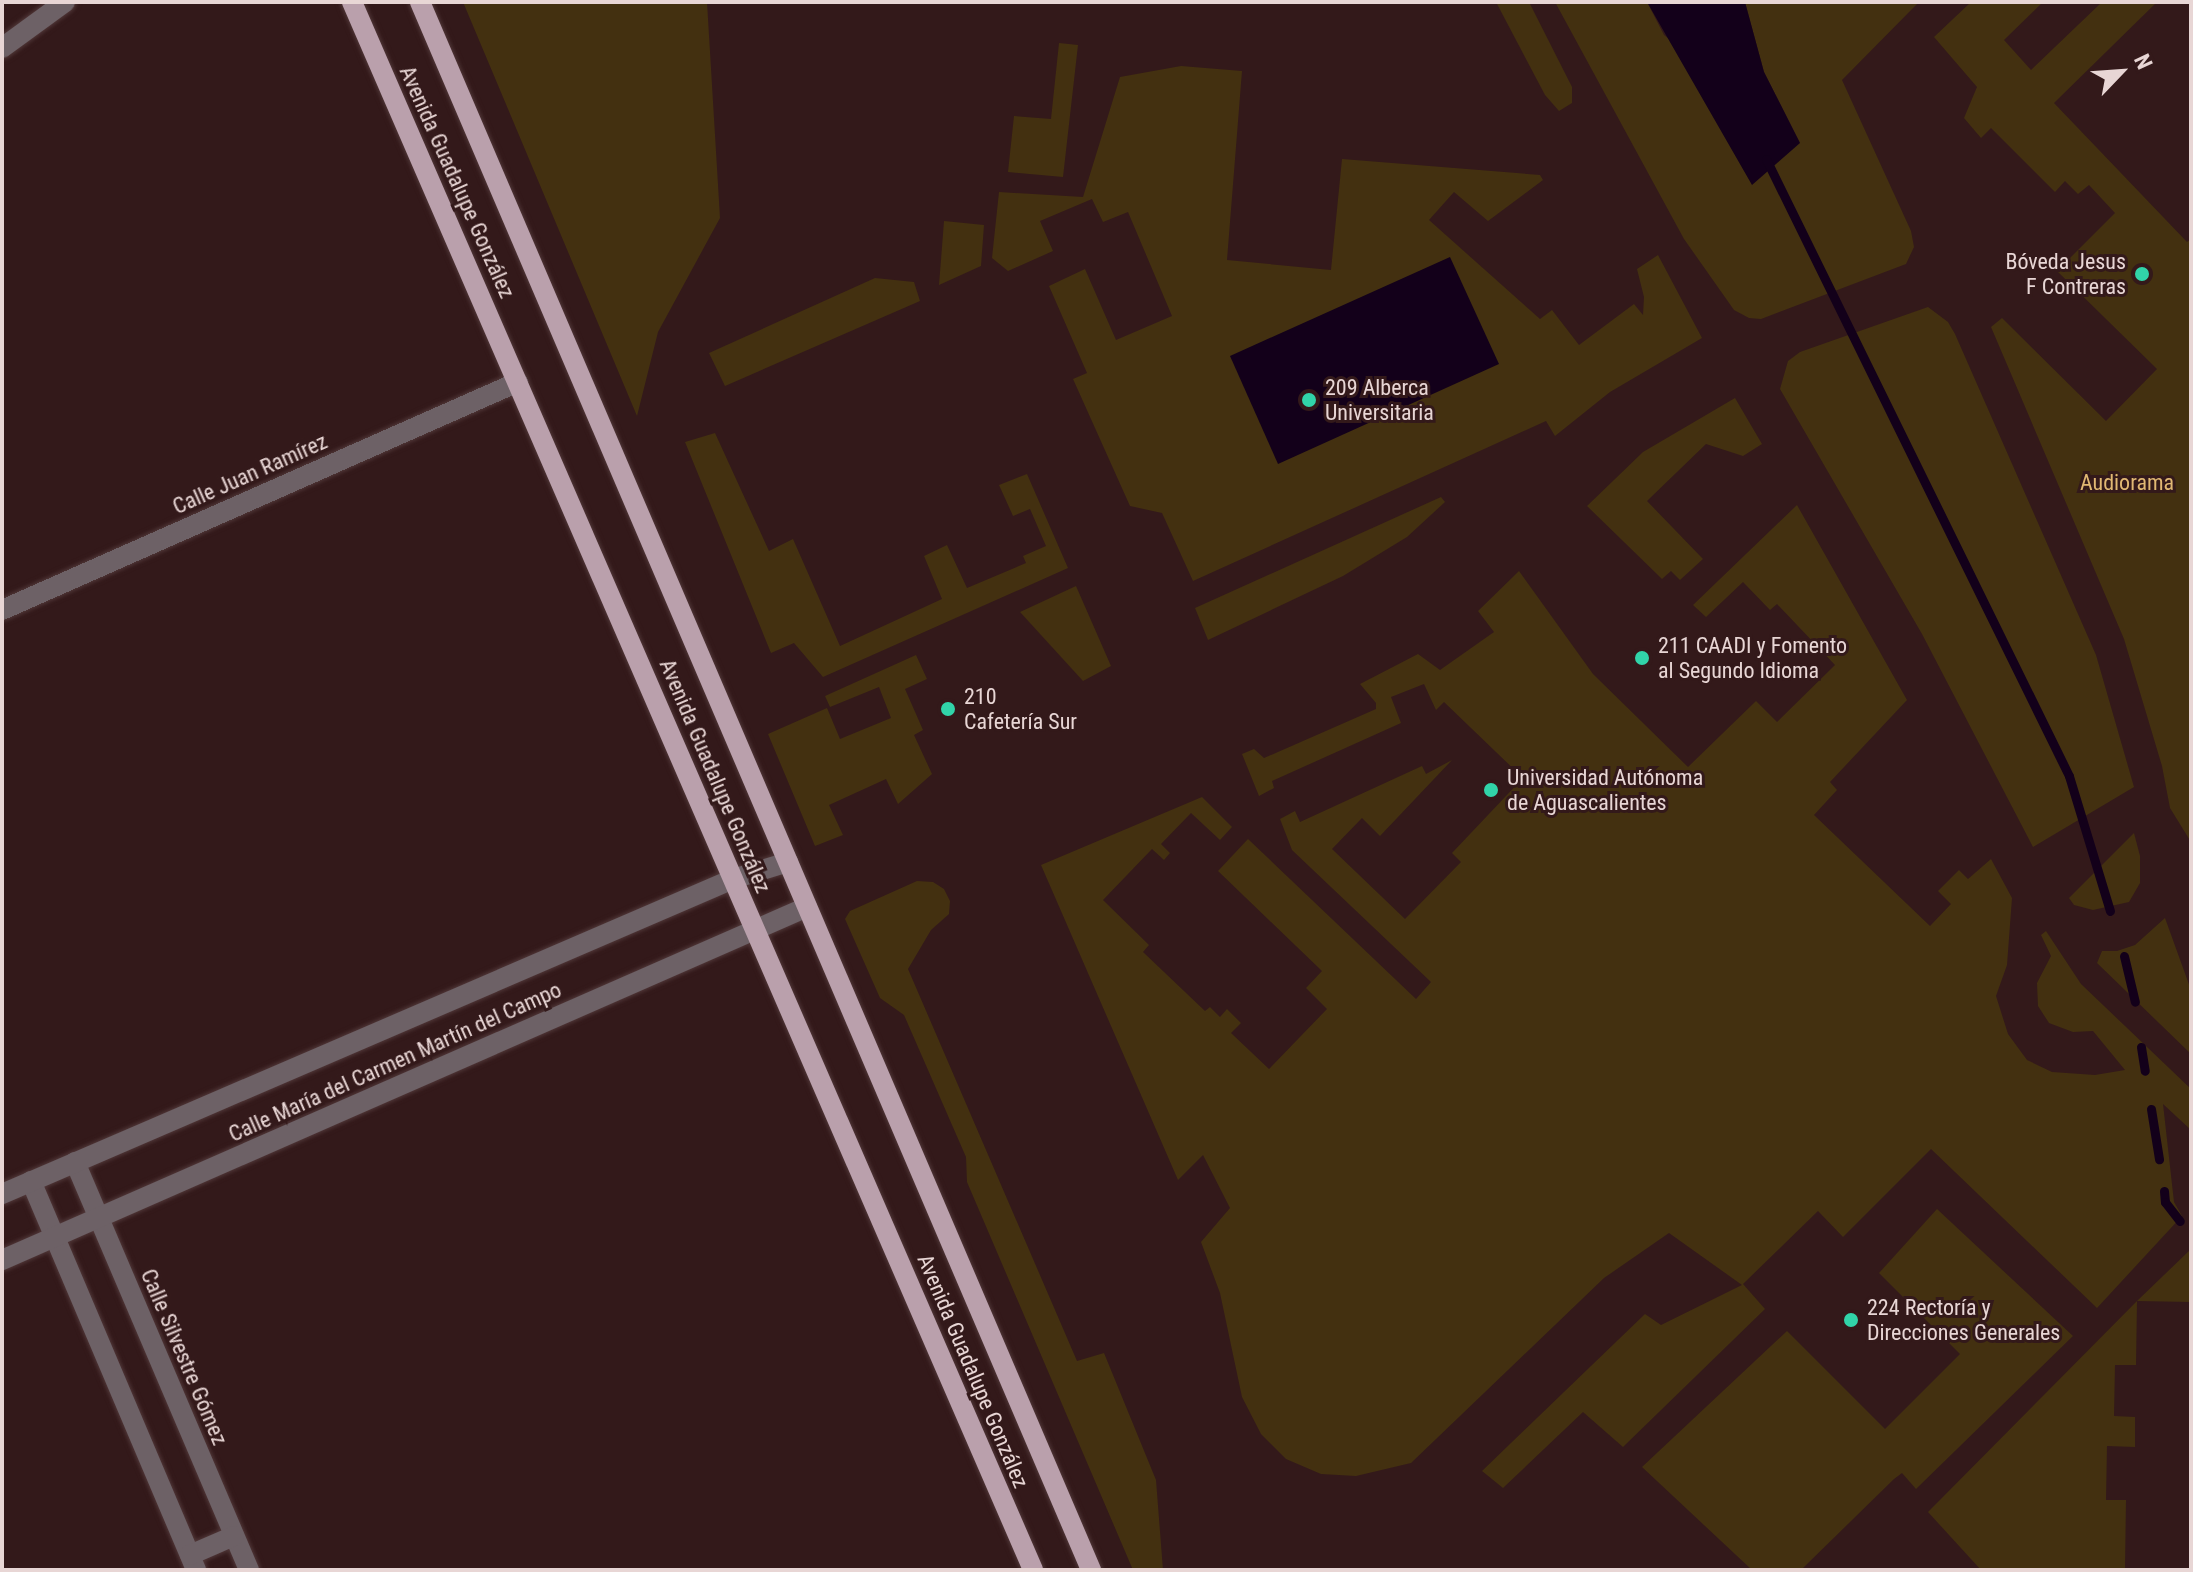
<!DOCTYPE html>
<meta charset="utf-8">
<style>
body{margin:0}
#map{position:relative;width:2193px;height:1572px;overflow:hidden;background:#33191a;font-family:"Roboto Condensed",sans-serif}
div>[style]{position:absolute}
.green>*{inset:0;background:#433010}
.water>*{inset:0;background:#13001a}
.stream>*{height:9px;margin:-4.5px;padding:0 4.5px;transform-origin:4.5px;border-radius:4.5px;background:#13001a}
.roads{filter:drop-shadow(0 0 2px #503738) drop-shadow(0 0 2px #503738)}
.minor>*{height:20px;margin:-10px;padding:0 10px;transform-origin:10px;border-radius:10px;background:#6d6166}
.major>*{height:20px;margin:-10px;padding:0 10px;transform-origin:10px;border-radius:10px;background:#baa0ac}
.dots>*{width:22px;height:22px;translate:-50% -50%;box-sizing:border-box;border:4px solid #33191a;border-radius:50%}
span{translate:-50% -50%;white-space:nowrap;text-align:center;line-height:1.15;-webkit-text-stroke:6px #33191a;paint-order:stroke}
.street-label{font-size:22px;color:#e8d6d5}
.poi-label{font-size:22px;color:#e8d6d5}
.right{translate:-100% -50%;text-align:right}
.left{translate:0 -50%;text-align:left}
.park-label{font-size:22px;color:#e1b873}
.frame{position:absolute;inset:0;border:4px solid #e8d6d5;pointer-events:none}
.north{position:absolute;left:2081px;top:32px;width:80px;height:80px;-webkit-text-stroke:6px #33191a;paint-order:stroke;rotate:65deg;font-size:22px;font-weight:700;line-height:32px;text-align:center;color:#e8d6d5}
.north::after{content:'';display:block;margin:auto;width:28px;height:36px;background:#e8d6d5;clip-path:polygon(50% 0,100% 100%,50% 72%,0 100%)}
</style>
<div id="map">
<div class="green">
<div style="clip-path:polygon(463px 2px,707px 2px,720px 218px,658px 332px,637px 416px)"></div>
<div style="clip-path:polygon(1496px 2px,1529px 2px,1572px 87px,1572px 103px,1559px 111px,1545px 95px)"></div>
<div style="clip-path:polygon(1555px 2px,1647px 2px,1664px 35px,1800px 143px,1764px 72px,1745px 2px,1919px 2px,1842px 80px,1911px 231px,1914px 247px,1906px 264px,1761px 319px,1749px 318px,1734px 310px,1684px 239px)"></div>
<div style="clip-path:polygon(1971px 2px,2043px 2px,2004px 40px,2031px 70px,2102px 2px,2157px 2px,2054px 103px,2187px 242px,2191px 239px,2191px 842px,2170px 808px,2162px 766px,2124px 639px,1991px 327px,2002px 318px,2106px 421px,2157px 369px,2057px 271px,2115px 213px,2089px 185px,2078px 194px,2065px 181px,2055px 192px,1991px 128px,1981px 138px,1964px 118px,1977px 87px,1934px 37px)"></div>
<div style="clip-path:polygon(1059px 43px,1078px 45px,1063px 177px,1008px 172px,1014px 116px,1051px 119px)"></div>
<div style="clip-path:polygon(1181px 66px,1242px 71px,1227px 260px,1331px 270px,1342px 159px,1540px 175px,1543px 180px,1488px 221px,1454px 192px,1429px 220px,1540px 319px,1552px 310px,1579px 345px,1634px 304px,1643px 315px,1644px 297px,1637px 269px,1658px 255px,1702px 338px,1610px 392px,1555px 436px,1546px 421px,1193px 581px,1162px 513px,1130px 506px,1073px 379px,1087px 373px,1049px 286px,1085px 269px,1116px 340px,1172px 316px,1128px 212px,1103px 222px,1092px 199px,1040px 221px,1053px 251px,1008px 271px,992px 258px,999px 192px,1083px 197px,1120px 77px)"></div>
<div style="clip-path:polygon(944px 221px,984px 225px,981px 266px,939px 285px)"></div>
<div style="clip-path:polygon(875px 278px,914px 282px,920px 301px,725px 386px,709px 353px)"></div>
<div style="clip-path:polygon(1928px 307px,1948px 322px,1955px 334px,2096px 655px,2134px 787px,2033px 847px,1922px 634px,1780px 389px,1788px 361px,1800px 352px)"></div>
<div style="clip-path:polygon(1735px 398px,1762px 444px,1743px 456px,1706px 444px,1647px 501px,1703px 559px,1680px 580px,1671px 571px,1662px 579px,1587px 506px,1643px 452px)"></div>
<div style="clip-path:polygon(715px 433px,769px 551px,793px 539px,840px 646px,942px 599px,924px 556px,947px 545px,967px 588px,1026px 563px,1023px 556px,1046px 546px,1030px 509px,1013px 516px,999px 485px,1027px 474px,1068px 568px,823px 677px,794px 643px,771px 653px,685px 442px)"></div>
<div style="clip-path:polygon(1441px 497px,1445px 502px,1407px 537px,1343px 576px,1208px 640px,1195px 608px)"></div>
<div style="clip-path:polygon(1797px 505px,1907px 700px,1830px 782px,1837px 790px,1814px 815px,1930px 926px,1951px 904px,1938px 891px,1959px 870px,1968px 879px,1991px 859px,2012px 898px,2007px 965px,1996px 996px,2008px 1034px,2027px 1060px,2052px 1072px,2095px 1075px,2125px 1070px,2093px 1031px,2073px 1032px,2049px 1023px,2038px 1006px,2037px 983px,2051px 956px,2041px 935px,2046px 931px,2081px 984px,2191px 1089px,2191px 1130px,2163px 1104px,2174px 1202px,2182px 1216px,2097px 1308px,1931px 1149px,1843px 1237px,1818px 1211px,1743px 1284px,1765px 1309px,1623px 1447px,1583px 1412px,1503px 1488px,1482px 1471px,1645px 1314px,1661px 1325px,1742px 1285px,1669px 1233px,1604px 1278px,1411px 1463px,1356px 1476px,1321px 1474px,1286px 1459px,1261px 1434px,1242px 1397px,1220px 1293px,1201px 1242px,1230px 1208px,1203px 1155px,1178px 1180px,1041px 865px,1202px 797px,1232px 827px,1220px 840px,1191px 813px,1161px 844px,1170px 853px,1164px 860px,1152px 849px,1103px 900px,1149px 945px,1143px 952px,1205px 1011px,1210px 1007px,1220px 1017px,1227px 1009px,1241px 1023px,1231px 1033px,1269px 1069px,1327px 1009px,1306px 988px,1322px 971px,1218px 871px,1248px 839px,1416px 999px,1431px 982px,1292px 850px,1280px 819px,1295px 811px,1300px 822px,1422px 766px,1426px 774px,1452px 760px,1380px 836px,1362px 818px,1332px 849px,1405px 919px,1461px 862px,1452px 853px,1523px 778px,1444px 702px,1436px 710px,1424px 684px,1391px 697px,1401px 723px,1272px 781px,1274px 788px,1259px 796px,1242px 754px,1254px 749px,1264px 758px,1376px 709px,1376px 703px,1360px 684px,1418px 654px,1440px 670px,1494px 632px,1478px 611px,1519px 571px,1593px 674px,1688px 767px,1756px 701px,1777px 722px,1835px 665px,1777px 604px,1770px 610px,1743px 582px,1706px 617px,1693px 605px)"></div>
<div style="clip-path:polygon(1076px 586px,1111px 666px,1083px 681px,1020px 612px)"></div>
<div style="clip-path:polygon(916px 655px,927px 679px,905px 689px,923px 730px,914px 735px,932px 774px,898px 804px,886px 779px,829px 805px,843px 835px,815px 846px,768px 734px,827px 708px,840px 739px,891px 718px,879px 687px,830px 707px,825px 696px)"></div>
<div style="clip-path:polygon(2134px 833px,2140px 856px,2140px 883px,2129px 902px,2093px 910px,2074px 905px,2069px 898px)"></div>
<div style="clip-path:polygon(917px 881px,933px 882px,944px 889px,950px 901px,949px 914px,931px 930px,908px 969px,1077px 1361px,1104px 1353px,1156px 1480px,1163px 1570px,1133px 1570px,967px 1182px,966px 1157px,904px 1015px,880px 998px,845px 919px,850px 911px)"></div>
<div style="clip-path:polygon(2165px 918px,2191px 990px,2191px 1054px,2097px 963px,2102px 951px,2117px 951px,2135px 945px)"></div>
<div style="clip-path:polygon(1937px 1209px,2073px 1336px,1916px 1489px,1902px 1473px,1894px 1479px,1801px 1570px,1752px 1570px,1642px 1467px,1787px 1331px,1885px 1429px,1960px 1354px,1879px 1273px)"></div>
<div style="clip-path:polygon(2191px 1249px,2191px 1302px,2137px 1301px,2136px 1365px,2115px 1365px,2114px 1416px,2135px 1417px,2135px 1447px,2107px 1446px,2106px 1500px,2126px 1500px,2125px 1569px,2166px 1570px,1981px 1570px,1928px 1512px,2137px 1301px)"></div>
</div>
<div class="water">
<div style="clip-path:polygon(1647px 2px,1745px 2px,1764px 72px,1800px 143px,1752px 185px)"></div>
<div style="clip-path:polygon(1450px 257px,1499px 364px,1278px 464px,1230px 356px)"></div>
</div>
<div class="stream">
<div style="left:1766px;top:159px;width:687px;rotate:63.84deg"></div>
<div style="left:2069px;top:776px;width:141px;rotate:73.1deg"></div>
<div style="left:2124px;top:956px;width:47px;rotate:76.6deg"></div>
<div style="left:2141px;top:1047px;width:24px;rotate:81deg"></div>
<div style="left:2151px;top:1109px;width:51px;rotate:80.9deg"></div>
<div style="left:2164px;top:1191px;width:11px;rotate:85deg"></div>
<div style="left:2165px;top:1202px;width:24px;rotate:52deg"></div>
</div>
<div class="roads">
<div class="minor">
<div style="left:2px;top:48px;width:78px;rotate:-36.1deg"></div>
<div style="left:2px;top:610px;width:564px;rotate:-23.84deg"></div>
<div style="left:75px;top:1162px;width:444px;rotate:66.9deg"></div>
<div style="left:31px;top:1181px;width:423px;rotate:67deg"></div>
<div style="left:2px;top:1194px;width:796px;rotate:-23.31deg"></div>
<div style="left:733px;top:879px;width:58px;rotate:-17.2deg"></div>
<div style="left:2px;top:1260px;width:879px;rotate:-23.68deg"></div>
<div style="left:190px;top:1555px;width:48px;rotate:-23.4deg"></div>
</div>
<div class="major">
<div style="left:352px;top:2px;width:1709px;rotate:66.52deg"></div>
<div style="left:420px;top:2px;width:1706px;rotate:66.83deg"></div>
</div>
</div>
<div class="dots">
<div style="left:2142px;top:274px;background:#31d4a9"></div>
<div style="left:1309px;top:400px;background:#31d4a9"></div>
<div style="left:1642px;top:658px;background:#31d4a9"></div>
<div style="left:948px;top:709px;background:#31d4a9"></div>
<div style="left:1491px;top:790px;background:#31d4a9"></div>
<div style="left:1851px;top:1320px;background:#31d4a9"></div>
</div>
<div class="street-label">
<span style="left:457px;top:182px;rotate:66deg">Avenida Guadalupe González</span>
<span style="left:250px;top:474px;rotate:-24deg">Calle Juan Ramírez</span>
<span style="left:715px;top:776px;rotate:67deg">Avenida Guadalupe González</span>
<span style="left:395px;top:1062px;rotate:-24deg">Calle María del Carmen Martín del Campo</span>
<span style="left:184px;top:1357px;rotate:67deg">Calle Silvestre Gómez</span>
<span style="left:973px;top:1371px;rotate:67deg">Avenida Guadalupe González</span>
</div>
<div class="poi-label">
<span class="right" style="left:2126px;top:274px">Bóveda Jesus<br>F Contreras</span>
<span class="left" style="left:1325px;top:400px">209 Alberca<br>Universitaria</span>
<span class="left" style="left:1658px;top:658px">211 CAADI y Fomento<br>al Segundo Idioma</span>
<span class="left" style="left:964px;top:709px">210<br>Cafetería Sur</span>
<span class="left" style="left:1507px;top:790px">Universidad Autónoma<br>de Aguascalientes</span>
<span class="left" style="left:1867px;top:1320px">224 Rectoría y<br>Direcciones Generales</span>
</div>
<div class="park-label">
<span style="left:2127px;top:483px">Audiorama</span>
</div>
<div class="frame"></div>
<div class="north">N</div>
</div>
